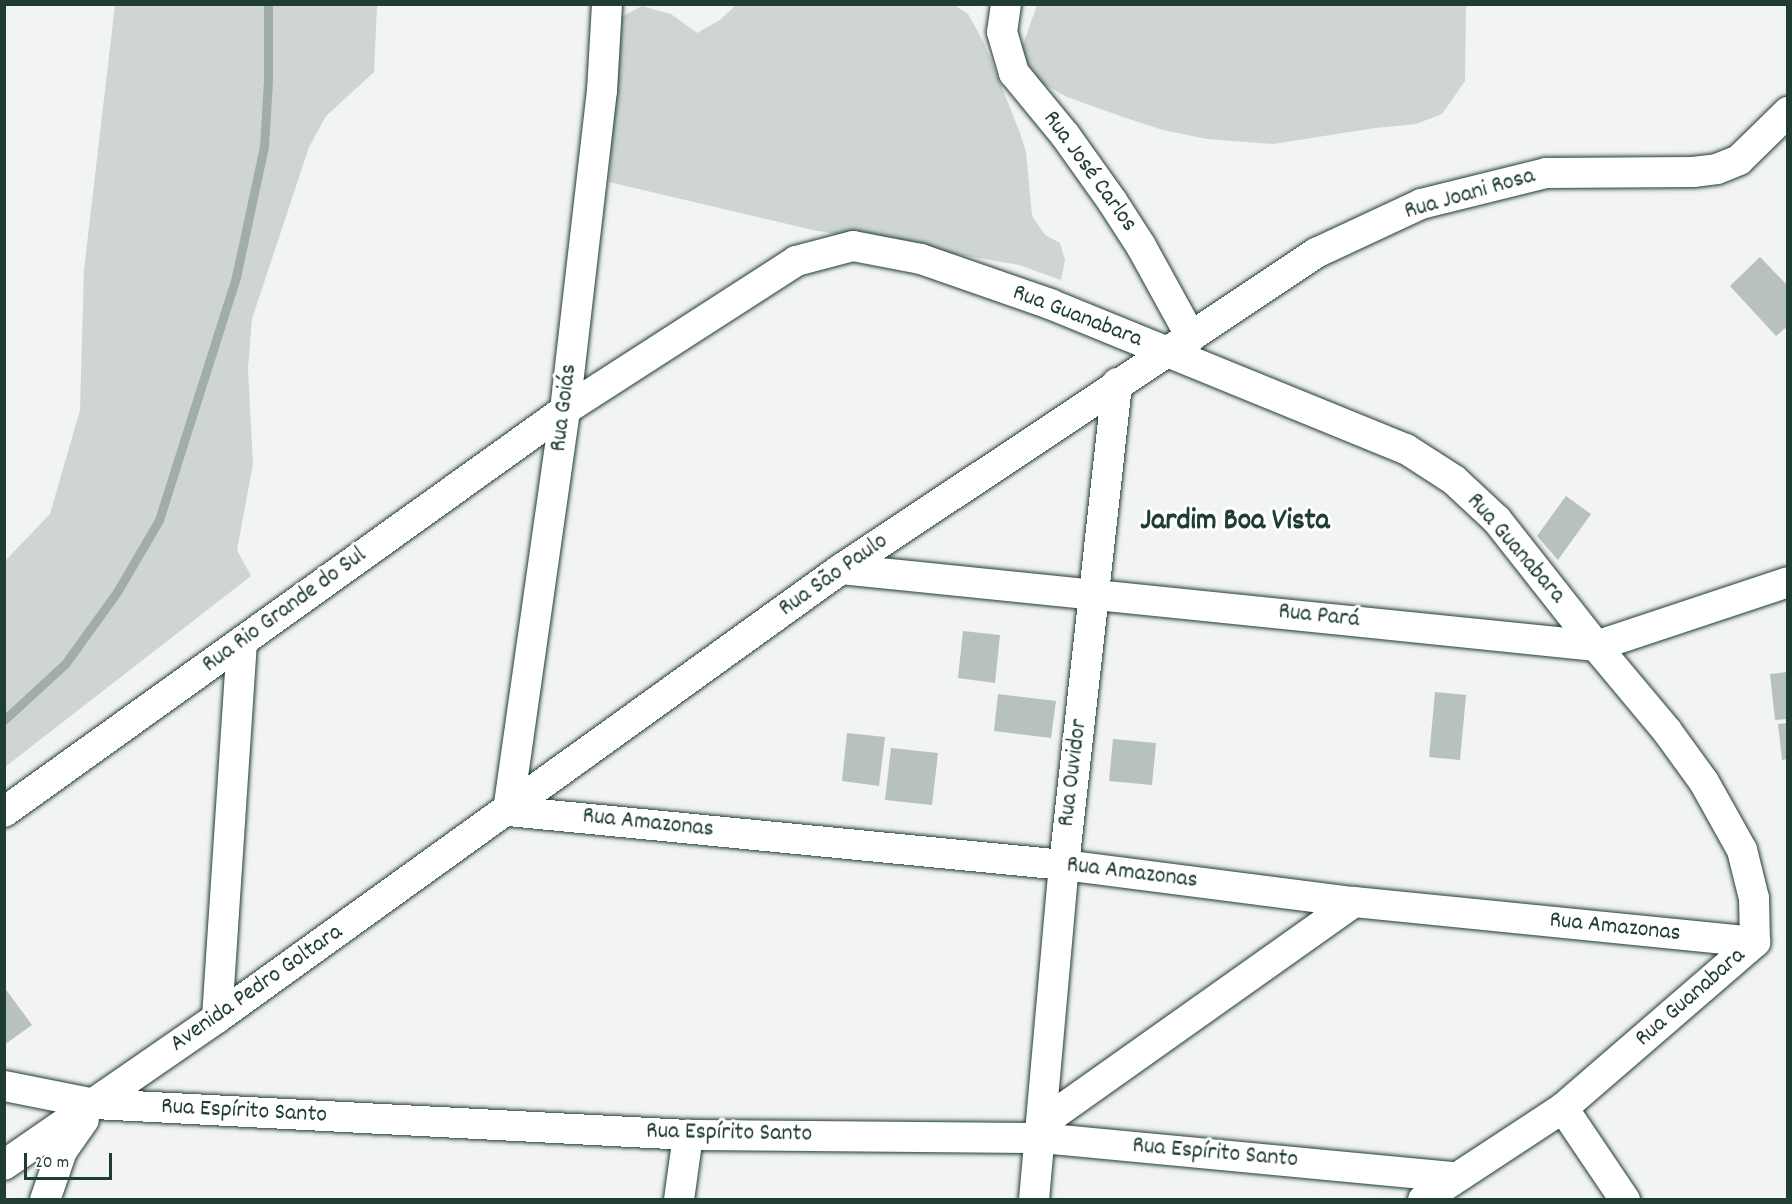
<!DOCTYPE html>
<meta charset="utf-8">
<style>
body{margin:0}
#map{position:relative;width:1792px;height:1204px;overflow:hidden;background:#f2f3f3;font-family:Dekko,sans-serif}
div>[style]{position:absolute}
.green>*{inset:0;background:#ced5d3}
.stream>*{height:9px;margin:-4.5px;padding:0 4.5px;transform-origin:4.5px;border-radius:4.5px;background:#a1adaa}
.building>*{inset:0;background:#b7c1bd}
.roads{filter:drop-shadow(0 0 2px #1f3d34) drop-shadow(0 0 2px #1f3d34)}
.minor>*{height:30px;margin:-15px;padding:0 15px;transform-origin:15px;border-radius:15px;background:#fff}
span{translate:-50% -50%;white-space:nowrap;text-align:center;line-height:1.15;-webkit-text-stroke:6px #fff;paint-order:stroke}
.street-label{font-size:24px;color:#1f3d34}
.district-label{font-size:30px;color:#1f3d34;font-weight:700}
.frame{position:absolute;inset:0;border:6px solid #1f3d34;pointer-events:none}
.scale{position:absolute;left:24px;top:1153px;width:88px;height:27px;box-sizing:border-box;border:3px solid #1f3d34;border-top:0;padding-left:8px;font-size:18px;line-height:21px;white-space:nowrap;color:#1f3d34;-webkit-text-stroke:4px #fff;paint-order:stroke}
</style>
<div id="map">
<div class="green">
<div style="clip-path:polygon(115px 5px,377px 5px,374px 72px,326px 116px,309px 147px,252px 319px,248px 368px,253px 464px,237px 550px,251px 576px,5px 767px,5px 561px,50px 514px,80px 410px,84px 270px)"></div>
<div style="clip-path:polygon(736px 5px,954px 5px,968px 14px,984px 43px,1020px 133px,1026px 152px,1032px 216px,1045px 235px,1060px 243px,1065px 260px,1061px 280px,1019px 265px,813px 230px,609px 182px,619px 18px,642px 6px,671px 14px,697px 33px,720px 20px)"></div>
<div style="clip-path:polygon(1037px 5px,1466px 5px,1465px 81px,1442px 114px,1416px 124px,1375px 128px,1273px 144px,1207px 139px,1163px 130px,1126px 118px,1067px 97px,1042px 83px,1020px 53px)"></div>
</div>
<div class="stream">
<div style="left:4px;top:720px;width:83px;rotate:-42.6deg"></div>
<div style="left:65px;top:664px;width:89px;rotate:-54.2deg"></div>
<div style="left:117px;top:592px;width:83px;rotate:-59.7deg"></div>
<div style="left:159px;top:520px;width:255px;rotate:-72.4deg"></div>
<div style="left:236px;top:277px;width:134px;rotate:-77.9deg"></div>
<div style="left:264px;top:146px;width:65px;rotate:-86.5deg"></div>
<div style="left:268px;top:81px;width:77px;rotate:-90deg"></div>
</div>
<div class="building">
<div style="clip-path:polygon(1760px 257px,1788px 286px,1788px 326px,1776px 336px,1730px 286px)"></div>
<div style="clip-path:polygon(1566px 496px,1591px 514px,1558px 560px,1537px 536px)"></div>
<div style="clip-path:polygon(963px 631px,1000px 635px,995px 683px,958px 678px)"></div>
<div style="clip-path:polygon(1788px 672px,1788px 719px,1775px 720px,1770px 674px)"></div>
<div style="clip-path:polygon(1435px 692px,1466px 695px,1460px 760px,1429px 757px)"></div>
<div style="clip-path:polygon(998px 694px,1056px 701px,1051px 738px,994px 731px)"></div>
<div style="clip-path:polygon(1788px 723px,1788px 759px,1782px 760px,1778px 724px)"></div>
<div style="clip-path:polygon(847px 733px,885px 737px,879px 786px,842px 781px)"></div>
<div style="clip-path:polygon(1113px 739px,1156px 743px,1152px 785px,1109px 781px)"></div>
<div style="clip-path:polygon(891px 748px,938px 753px,932px 805px,885px 800px)"></div>
<div style="clip-path:polygon(4px 987px,32px 1025px,4px 1045px)"></div>
</div>
<div class="roads">
<div class="minor">
<div style="left:1006px;top:4px;width:28px;rotate:98deg"></div>
<div style="left:1002px;top:32px;width:43px;rotate:73.7deg"></div>
<div style="left:1014px;top:73px;width:80px;rotate:50.6deg"></div>
<div style="left:1065px;top:135px;width:81px;rotate:54.5deg"></div>
<div style="left:1112px;top:201px;width:54px;rotate:57.2deg"></div>
<div style="left:1141px;top:246px;width:104px;rotate:61.2deg"></div>
<div style="left:841px;top:569px;width:759px;rotate:5.82deg"></div>
<div style="left:1596px;top:646px;width:202px;rotate:-18.4deg"></div>
<div style="left:508px;top:811px;width:559px;rotate:5.55deg"></div>
<div style="left:1064px;top:865px;width:292px;rotate:7.3deg"></div>
<div style="left:1354px;top:902px;width:403px;rotate:5.7deg"></div>
<div style="left:508px;top:811px;width:405px;rotate:-81.9deg"></div>
<div style="left:565px;top:410px;width:321px;rotate:-83.4deg"></div>
<div style="left:602px;top:91px;width:87px;rotate:-86.7deg"></div>
<div style="left:4px;top:812px;width:690px;rotate:-35.62deg"></div>
<div style="left:565px;top:410px;width:275px;rotate:-32.8deg"></div>
<div style="left:796px;top:261px;width:59px;rotate:-14.7deg"></div>
<div style="left:853px;top:246px;width:69px;rotate:10.8deg"></div>
<div style="left:921px;top:259px;width:137px;rotate:19.2deg"></div>
<div style="left:1050px;top:304px;width:384px;rotate:22.2deg"></div>
<div style="left:1406px;top:449px;width:57px;rotate:32.9deg"></div>
<div style="left:1454px;top:480px;width:59px;rotate:42.9deg"></div>
<div style="left:1497px;top:520px;width:160px;rotate:51.8deg"></div>
<div style="left:1596px;top:646px;width:111px;rotate:50.1deg"></div>
<div style="left:1667px;top:731px;width:63px;rotate:54deg"></div>
<div style="left:1704px;top:782px;width:78px;rotate:60.8deg"></div>
<div style="left:1742px;top:850px;width:49px;rotate:76deg"></div>
<div style="left:1754px;top:898px;width:44px;rotate:88.7deg"></div>
<div style="left:217px;top:1018px;width:377px;rotate:-86.2deg"></div>
<div style="left:4px;top:1086px;width:93px;rotate:11.2deg"></div>
<div style="left:95px;top:1104px;width:594px;rotate:2.99deg"></div>
<div style="left:688px;top:1135px;width:353px;rotate:0.5deg"></div>
<div style="left:1041px;top:1138px;width:416px;rotate:5.4deg"></div>
<div style="left:1563px;top:1108px;width:111px;rotate:56deg"></div>
<div style="left:1042px;top:1123px;width:382px;rotate:-35.3deg"></div>
<div style="left:4px;top:1165px;width:259px;rotate:-34.6deg"></div>
<div style="left:217px;top:1018px;width:769px;rotate:-35.74deg"></div>
<div style="left:841px;top:569px;width:571px;rotate:-33.63deg"></div>
<div style="left:1316px;top:253px;width:116px;rotate:-25deg"></div>
<div style="left:1421px;top:204px;width:129px;rotate:-13.9deg"></div>
<div style="left:1546px;top:173px;width:147px;rotate:-0.4deg"></div>
<div style="left:1693px;top:172px;width:24px;rotate:-7deg"></div>
<div style="left:1717px;top:169px;width:24px;rotate:-22deg"></div>
<div style="left:1739px;top:160px;width:69px;rotate:-44.4deg"></div>
<div style="left:45px;top:1200px;width:52px;rotate:-70.9deg"></div>
<div style="left:62px;top:1151px;width:38px;rotate:-55deg"></div>
<div style="left:679px;top:1200px;width:66px;rotate:-82.1deg"></div>
<div style="left:1034px;top:1200px;width:336px;rotate:-84.9deg"></div>
<div style="left:1064px;top:865px;width:485px;rotate:-83.7deg"></div>
<div style="left:1423px;top:1200px;width:168px;rotate:-33.3deg"></div>
<div style="left:1563px;top:1108px;width:254px;rotate:-40.8deg"></div>
</div>
</div>
<div class="street-label">
<span style="left:1089px;top:172px;rotate:54deg">Rua José Carlos</span>
<span style="left:1470px;top:195px;rotate:-16deg">Rua Joani Rosa</span>
<span style="left:1077px;top:317px;rotate:21deg">Rua Guanabara</span>
<span style="left:565px;top:408px;rotate:-83deg">Rua Goiás</span>
<span style="left:1515px;top:549px;rotate:49deg">Rua Guanabara</span>
<span style="left:834px;top:576px;rotate:-35deg">Rua São Paulo</span>
<span style="left:285px;top:611px;rotate:-36deg">Rua Rio Grande do Sul</span>
<span style="left:1319px;top:617px;rotate:6deg">Rua Pará</span>
<span style="left:1074px;top:773px;rotate:-83deg">Rua Ouvidor</span>
<span style="left:648px;top:824px;rotate:6deg">Rua Amazonas</span>
<span style="left:1132px;top:874px;rotate:7deg">Rua Amazonas</span>
<span style="left:1615px;top:928px;rotate:6deg">Rua Amazonas</span>
<span style="left:257px;top:989px;rotate:-35deg">Avenida Pedro Goltara</span>
<span style="left:1691px;top:998px;rotate:-41deg">Rua Guanabara</span>
<span style="left:244px;top:1112px;rotate:3deg">Rua Espírito Santo</span>
<span style="left:729px;top:1134px;rotate:1deg">Rua Espírito Santo</span>
<span style="left:1215px;top:1154px;rotate:5deg">Rua Espírito Santo</span>
</div>
<div class="district-label">
<span style="left:1235px;top:523px">Jardim Boa Vista</span>
</div>
<div class="frame"></div>
<div class="scale">20 m</div>
</div>
